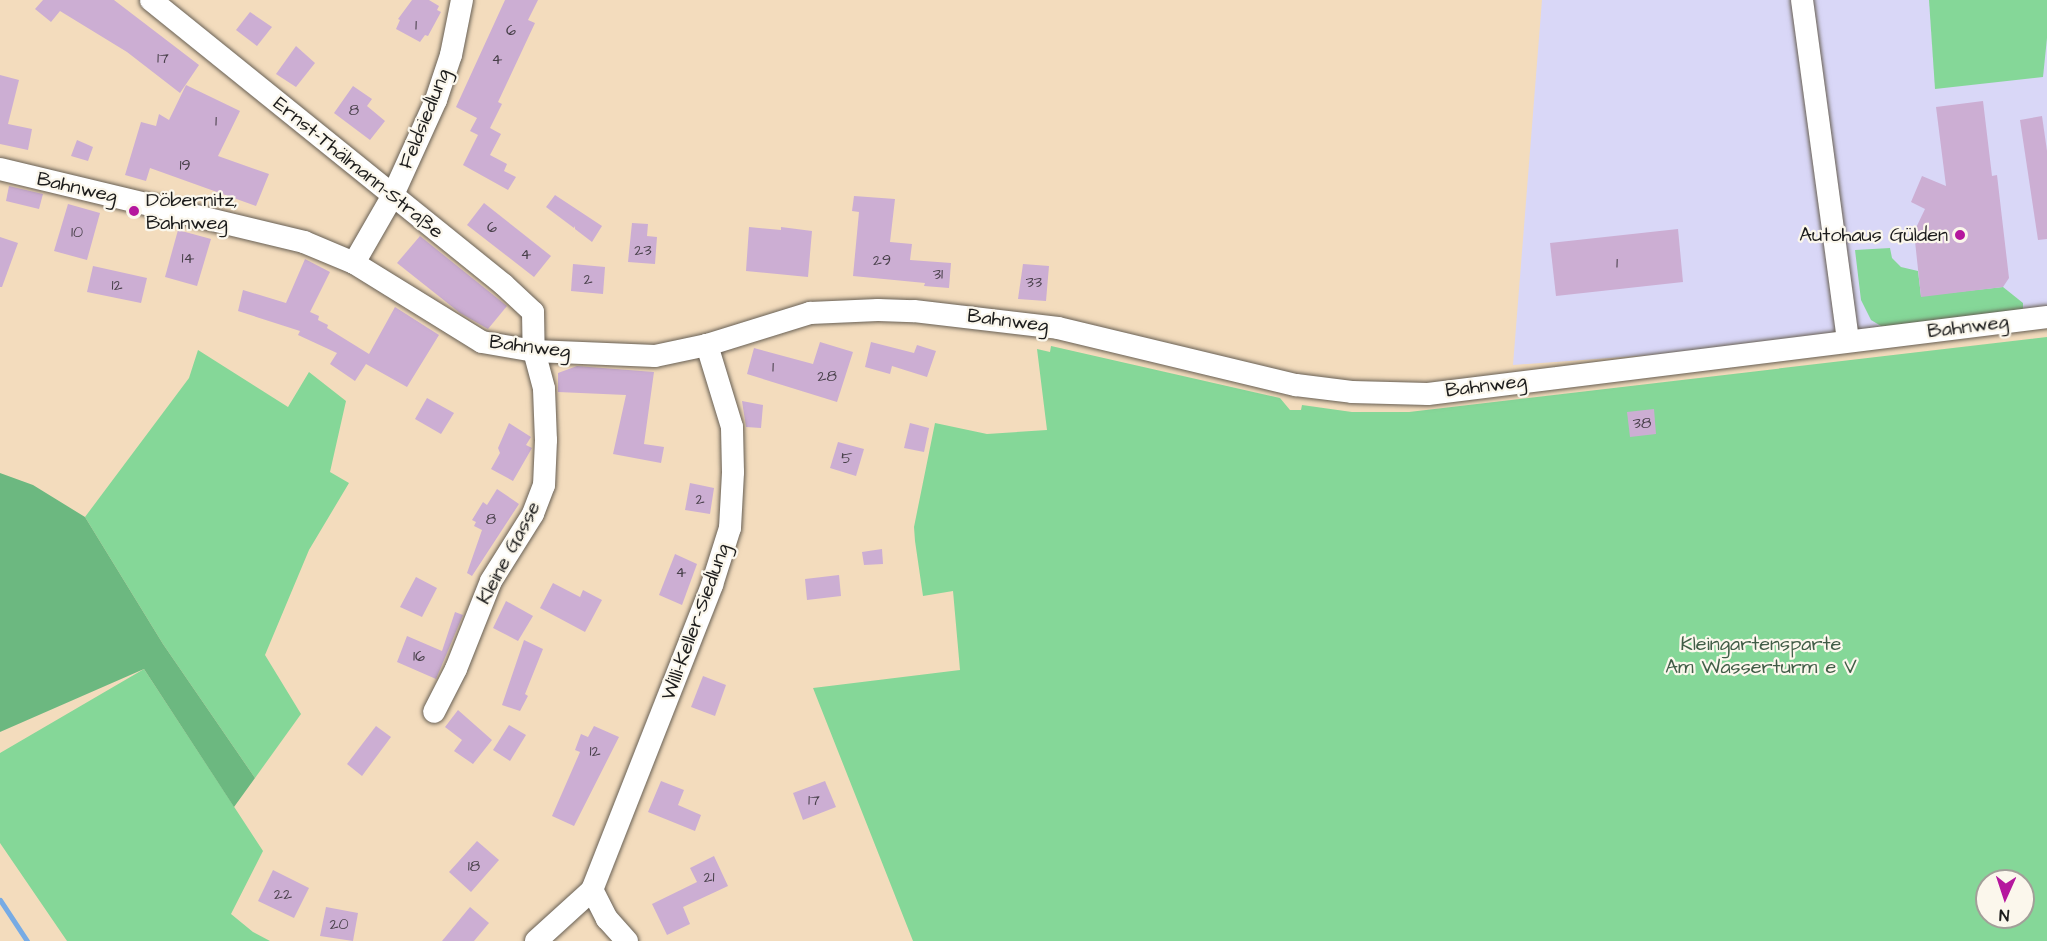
<!DOCTYPE html>
<meta charset="utf-8">
<style>
body{margin:0}
#map{position:relative;width:2047px;height:941px;overflow:hidden;background:#f3dcbd;font-family:"Architects Daughter",sans-serif}
div>[style]{position:absolute}
.built>*{inset:0;background:#d9d7f7}
.green>*{inset:0;background:#85d798}
.forest>*{inset:0;background:#6cb880}
.stream>*{height:5px;margin:-2.5px;padding:0 2.5px;transform-origin:2.5px;border-radius:2.5px;background:#77abe4}
.building>*{inset:0;background:#ccaed3}
.roads{filter:drop-shadow(0 0 2px #675f54) drop-shadow(0 0 2px #675f54)}
.minor>*{height:22px;margin:-11px;padding:0 11px;transform-origin:11px;border-radius:11px;background:#fff}
.dots>*{width:16px;height:16px;translate:-50% -50%;box-sizing:border-box;border:3px solid #fbf7ec;border-radius:50%}
span{translate:-50% -50%;white-space:nowrap;text-align:center;line-height:1.15;-webkit-text-stroke:4.5px #fbf7ec;paint-order:stroke}
.number-label{font-size:16px;color:#48404a}
.number-label span{-webkit-text-stroke-width:0}
.street-label{font-size:20px;color:#1c1c1c}
.poi-label{font-size:20px;color:#1c1c1c}
.left{translate:0 -50%;text-align:left}
.right{translate:-100% -50%;text-align:right}
.park-label{font-size:20px;color:#415d47}
.north{position:absolute;left:1975px;top:869px;width:60px;height:60px;box-sizing:border-box;background:#fbf7ec;border:2px solid #a29f99;border-radius:50%;rotate:183deg;font-size:16px;font-weight:700;line-height:24px;text-align:center;color:#1c1c1c}
.north::after{content:'';display:block;margin:auto;width:21px;height:27px;background:#b5179e;clip-path:polygon(50% 0,100% 100%,50% 72%,0 100%)}
</style>
<div id="map">
<div class="built">
<div style="clip-path:polygon(1542px 0,2047px 0,2047px 317px,1848px 341px,1513px 365px)"></div>
</div>
<div class="green">
<div style="clip-path:polygon(1929px 0,2047px 0,2047px 38px,2043px 77px,1935px 89px)"></div>
<div style="clip-path:polygon(1890px 248px,1892px 258px,1901px 267px,1918px 271px,1921px 296px,2003px 287px,2023px 303px,2023px 311px,1895px 327px,1881px 326px,1871px 320px,1861px 300px,1855px 250px)"></div>
<div style="clip-path:polygon(evenodd,2047px 337px,2047px 941px,913px 941px,813px 688px,960px 670px,953px 591px,923px 596px,915px 541px,914px 527px,935px 423px,987px 434px,1047px 430px,1037px 349px,1050px 352px,1051px 346px,1280px 398px,1290px 410px,1301px 410px,1302px 405px,1352px 412px,1409px 412px,2047px 337px,1987px 881px,2023px 881px,2023px 917px,1987px 917px,1987px 881px)"></div>
<div style="clip-path:polygon(198px 350px,288px 407px,309px 372px,346px 401px,330px 472px,349px 483px,309px 550px,265px 655px,301px 714px,255px 778px,163px 644px,85px 517px,189px 378px)"></div>
<div style="clip-path:polygon(144px 669px,263px 851px,231px 914px,253px 932px,270px 941px,67px 941px,0 843px,0 753px)"></div>
</div>
<div class="forest">
<div style="clip-path:polygon(0 473px,33px 485px,85px 517px,163px 644px,255px 778px,234px 807px,144px 669px,0 732px)"></div>
</div>
<div class="stream">
<div style="left:0;top:900px;width:49px;rotate:56.6deg"></div>
</div>
<div class="building">
<div style="clip-path:polygon(43px 0,114px 0,199px 65px,180px 93px,127px 52px,60px 11px,51px 22px,35px 9px)"></div>
<div style="clip-path:polygon(412px 0,429px 0,439px 6px,437px 10px,441px 12px,428px 36px,425px 35px,420px 42px,396px 29px,400px 20px,398px 19px)"></div>
<div style="clip-path:polygon(505px 0,538px 0,528px 20px,535px 23px,498px 102px,502px 104px,490px 128px,501px 134px,490px 155px,507px 164px,504px 171px,516px 177px,508px 190px,463px 165px,478px 135px,470px 131px,477px 118px,456px 107px)"></div>
<div style="clip-path:polygon(250px 12px,272px 27px,257px 46px,236px 30px)"></div>
<div style="clip-path:polygon(296px 46px,315px 63px,296px 87px,276px 74px)"></div>
<div style="clip-path:polygon(0 75px,19px 80px,8px 124px,32px 129px,28px 150px,0 144px)"></div>
<div style="clip-path:polygon(186px 85px,240px 111px,218px 156px,269px 174px,256px 206px,150px 168px,146px 181px,125px 175px,141px 122px,156px 126px,159px 114px,169px 120px)"></div>
<div style="clip-path:polygon(353px 86px,372px 99px,367px 106px,385px 121px,370px 140px,334px 113px)"></div>
<div style="clip-path:polygon(1983px 101px,1992px 176px,1997px 175px,2009px 278px,2003px 287px,1921px 297px,1914px 232px,1925px 209px,1911px 202px,1922px 176px,1946px 186px,1936px 107px)"></div>
<div style="clip-path:polygon(2042px 116px,2047px 151px,2047px 239px,2038px 240px,2020px 120px)"></div>
<div style="clip-path:polygon(77px 140px,93px 147px,88px 161px,71px 156px)"></div>
<div style="clip-path:polygon(9px 186px,43px 194px,39px 209px,6px 201px)"></div>
<div style="clip-path:polygon(555px 195px,602px 226px,592px 242px,575px 229px,575px 226px,574px 228px,546px 207px)"></div>
<div style="clip-path:polygon(854px 196px,895px 199px,890px 242px,912px 244px,910px 260px,951px 263px,949px 288px,924px 286px,925px 283px,853px 276px,859px 212px,852px 211px)"></div>
<div style="clip-path:polygon(484px 203px,551px 256px,534px 277px,467px 225px)"></div>
<div style="clip-path:polygon(68px 204px,100px 213px,87px 260px,54px 251px)"></div>
<div style="clip-path:polygon(632px 223px,648px 224px,647px 236px,657px 237px,655px 264px,628px 262px)"></div>
<div style="clip-path:polygon(749px 227px,781px 230px,781px 227px,812px 231px,808px 277px,746px 271px)"></div>
<div style="clip-path:polygon(1678px 229px,1683px 282px,1556px 296px,1550px 243px)"></div>
<div style="clip-path:polygon(178px 230px,211px 239px,197px 286px,165px 277px)"></div>
<div style="clip-path:polygon(420px 236px,507px 306px,488px 329px,460px 313px,397px 263px)"></div>
<div style="clip-path:polygon(0 237px,18px 243px,2px 287px,0 287px)"></div>
<div style="clip-path:polygon(305px 259px,330px 272px,310px 312px,319px 316px,318px 320px,328px 325px,327px 328px,369px 354px,395px 307px,439px 335px,407px 387px,366px 364px,355px 381px,330px 364px,337px 353px,298px 335px,300px 331px,238px 311px,243px 290px,286px 303px)"></div>
<div style="clip-path:polygon(573px 264px,605px 267px,603px 294px,571px 291px)"></div>
<div style="clip-path:polygon(1023px 264px,1049px 266px,1046px 301px,1018px 299px)"></div>
<div style="clip-path:polygon(93px 266px,147px 278px,141px 303px,87px 292px)"></div>
<div style="clip-path:polygon(820px 342px,853px 352px,837px 402px,747px 374px,754px 348px,813px 364px)"></div>
<div style="clip-path:polygon(871px 342px,914px 353px,917px 345px,936px 351px,927px 377px,892px 366px,890px 374px,865px 367px)"></div>
<div style="clip-path:polygon(577px 366px,654px 372px,644px 444px,664px 447px,661px 463px,613px 454px,626px 395px,558px 392px,558px 373px)"></div>
<div style="clip-path:polygon(427px 398px,454px 413px,441px 434px,415px 419px)"></div>
<div style="clip-path:polygon(742px 401px,763px 405px,761px 428px,746px 427px)"></div>
<div style="clip-path:polygon(1654px 409px,1656px 434px,1630px 437px,1627px 412px)"></div>
<div style="clip-path:polygon(509px 423px,531px 437px,526px 445px,532px 448px,513px 481px,491px 469px,500px 453px,498px 448px)"></div>
<div style="clip-path:polygon(910px 423px,929px 428px,924px 452px,904px 448px)"></div>
<div style="clip-path:polygon(838px 442px,864px 449px,856px 476px,830px 468px)"></div>
<div style="clip-path:polygon(690px 483px,714px 488px,710px 514px,685px 510px)"></div>
<div style="clip-path:polygon(497px 489px,519px 504px,472px 576px,467px 573px,482px 530px,474px 526px,476px 522px,472px 520px,483px 502px,487px 505px)"></div>
<div style="clip-path:polygon(882px 549px,883px 564px,864px 565px,862px 552px)"></div>
<div style="clip-path:polygon(675px 554px,697px 564px,682px 605px,659px 595px)"></div>
<div style="clip-path:polygon(839px 575px,841px 596px,807px 600px,805px 579px)"></div>
<div style="clip-path:polygon(416px 577px,437px 588px,422px 617px,400px 607px)"></div>
<div style="clip-path:polygon(553px 583px,580px 597px,583px 590px,602px 600px,585px 632px,540px 608px)"></div>
<div style="clip-path:polygon(506px 601px,533px 616px,518px 641px,493px 628px)"></div>
<div style="clip-path:polygon(455px 612px,463px 615px,436px 679px,397px 662px,407px 636px,442px 651px)"></div>
<div style="clip-path:polygon(524px 640px,543px 649px,525px 694px,528px 696px,520px 711px,502px 705px)"></div>
<div style="clip-path:polygon(703px 676px,726px 685px,715px 716px,691px 707px)"></div>
<div style="clip-path:polygon(458px 710px,492px 740px,473px 764px,454px 751px,462px 740px,445px 727px)"></div>
<div style="clip-path:polygon(509px 725px,526px 735px,510px 761px,493px 750px)"></div>
<div style="clip-path:polygon(376px 726px,391px 737px,362px 776px,347px 764px)"></div>
<div style="clip-path:polygon(594px 726px,619px 737px,574px 826px,552px 816px,580px 752px,575px 750px,581px 734px,588px 737px)"></div>
<div style="clip-path:polygon(661px 781px,684px 790px,678px 805px,701px 815px,695px 831px,648px 812px)"></div>
<div style="clip-path:polygon(825px 781px,836px 807px,803px 820px,793px 793px)"></div>
<div style="clip-path:polygon(477px 841px,499px 860px,471px 892px,449px 872px)"></div>
<div style="clip-path:polygon(714px 856px,728px 886px,683px 907px,690px 924px,667px 935px,652px 904px,697px 882px,690px 868px)"></div>
<div style="clip-path:polygon(273px 870px,309px 888px,294px 918px,258px 901px)"></div>
<div style="clip-path:polygon(326px 907px,358px 913px,353px 941px,320px 936px)"></div>
<div style="clip-path:polygon(470px 907px,489px 923px,474px 941px,442px 941px)"></div>
</div>
<div class="roads">
<div class="minor">
<div style="left:151px;top:0;width:452px;rotate:38.9deg"></div>
<div style="left:503px;top:284px;width:41px;rotate:43deg"></div>
<div style="left:533px;top:312px;width:39px;rotate:89deg"></div>
<div style="left:534px;top:351px;width:39px;rotate:75deg"></div>
<div style="left:544px;top:389px;width:51px;rotate:87.8deg"></div>
<div style="left:546px;top:440px;width:45px;rotate:92.5deg"></div>
<div style="left:544px;top:485px;width:31px;rotate:111deg"></div>
<div style="left:533px;top:514px;width:79px;rotate:122.1deg"></div>
<div style="left:491px;top:581px;width:95px;rotate:111.7deg"></div>
<div style="left:456px;top:669px;width:48px;rotate:117.1deg"></div>
<div style="left:1802px;top:0;width:344px;rotate:82.3deg"></div>
<div style="left:0;top:169px;width:313px;rotate:13.5deg"></div>
<div style="left:304px;top:242px;width:54px;rotate:22.8deg"></div>
<div style="left:354px;top:263px;width:150px;rotate:31.7deg"></div>
<div style="left:482px;top:342px;width:53px;rotate:9.8deg"></div>
<div style="left:534px;top:351px;width:121px;rotate:2.4deg"></div>
<div style="left:655px;top:356px;width:53px;rotate:-11.9deg"></div>
<div style="left:707px;top:345px;width:108px;rotate:-17.3deg"></div>
<div style="left:810px;top:313px;width:68px;rotate:-2.5deg"></div>
<div style="left:878px;top:310px;width:36px;rotate:2deg"></div>
<div style="left:914px;top:311px;width:145px;rotate:6.7deg"></div>
<div style="left:1058px;top:328px;width:245px;rotate:13.5deg"></div>
<div style="left:1296px;top:385px;width:56px;rotate:7.1deg"></div>
<div style="left:1352px;top:392px;width:76px;rotate:1.5deg"></div>
<div style="left:1428px;top:394px;width:624px;rotate:-7.09deg"></div>
<div style="left:354px;top:263px;width:76px;rotate:-60.1deg"></div>
<div style="left:392px;top:197px;width:107px;rotate:-65.6deg"></div>
<div style="left:436px;top:100px;width:47px;rotate:-71.6deg"></div>
<div style="left:451px;top:55px;width:56px;rotate:-78.7deg"></div>
<div style="left:536px;top:941px;width:76px;rotate:-42.3deg"></div>
<div style="left:627px;top:941px;width:30px;rotate:-132deg"></div>
<div style="left:607px;top:919px;width:33px;rotate:-117deg"></div>
<div style="left:592px;top:890px;width:328px;rotate:-68.5deg"></div>
<div style="left:712px;top:585px;width:60px;rotate:-72.5deg"></div>
<div style="left:730px;top:528px;width:56px;rotate:-86.9deg"></div>
<div style="left:733px;top:472px;width:45px;rotate:-91.3deg"></div>
<div style="left:732px;top:427px;width:86px;rotate:-107deg"></div>
</div>
</div>
<div class="dots">
<div style="left:134px;top:211px;background:#b5179e"></div>
<div style="left:1960px;top:235px;background:#b5179e"></div>
</div>
<div class="number-label">
<span style="left:416px;top:25px">1</span>
<span style="left:511px;top:30px">6</span>
<span style="left:163px;top:58px">17</span>
<span style="left:497px;top:59px">4</span>
<span style="left:354px;top:110px">8</span>
<span style="left:216px;top:121px">1</span>
<span style="left:185px;top:165px">19</span>
<span style="left:492px;top:227px">6</span>
<span style="left:77px;top:232px">10</span>
<span style="left:643px;top:250px">23</span>
<span style="left:526px;top:254px">4</span>
<span style="left:188px;top:258px">14</span>
<span style="left:882px;top:260px">29</span>
<span style="left:1617px;top:263px">1</span>
<span style="left:938px;top:274px">31</span>
<span style="left:588px;top:279px">2</span>
<span style="left:1034px;top:282px">33</span>
<span style="left:117px;top:285px">12</span>
<span style="left:773px;top:367px">1</span>
<span style="left:827px;top:376px">28</span>
<span style="left:1642px;top:423px">38</span>
<span style="left:847px;top:458px">5</span>
<span style="left:700px;top:499px">2</span>
<span style="left:491px;top:519px">8</span>
<span style="left:681px;top:572px">4</span>
<span style="left:419px;top:656px">16</span>
<span style="left:595px;top:751px">12</span>
<span style="left:814px;top:800px">17</span>
<span style="left:474px;top:866px">18</span>
<span style="left:709px;top:877px">21</span>
<span style="left:283px;top:894px">22</span>
<span style="left:339px;top:924px">20</span>
</div>
<div class="street-label">
<span style="left:425px;top:119px;rotate:-68deg">Feldsiedlung</span>
<span style="left:358px;top:168px;rotate:39deg">Ernst-Thälmann-Straße</span>
<span style="left:77px;top:188px;rotate:13deg">Bahnweg</span>
<span style="left:1008px;top:321px;rotate:7deg">Bahnweg</span>
<span style="left:1968px;top:327px;rotate:-7deg">Bahnweg</span>
<span style="left:530px;top:347px;rotate:7deg">Bahnweg</span>
<span style="left:1486px;top:386px;rotate:-7deg">Bahnweg</span>
<span style="left:509px;top:553px;rotate:-62deg">Kleine Gasse</span>
<span style="left:696px;top:622px;rotate:-70deg">Willi-Keller-Siedlung</span>
</div>
<div class="poi-label">
<span class="left" style="left:146px;top:212px">Döbernitz,<br>Bahnweg</span>
<span class="right" style="left:1948px;top:235px">Autohaus Gülden</span>
</div>
<div class="park-label">
<span style="left:1761px;top:656px">Kleingartensparte<br>Am Wasserturm e V</span>
</div>
<div class="north">N</div>
</div>
